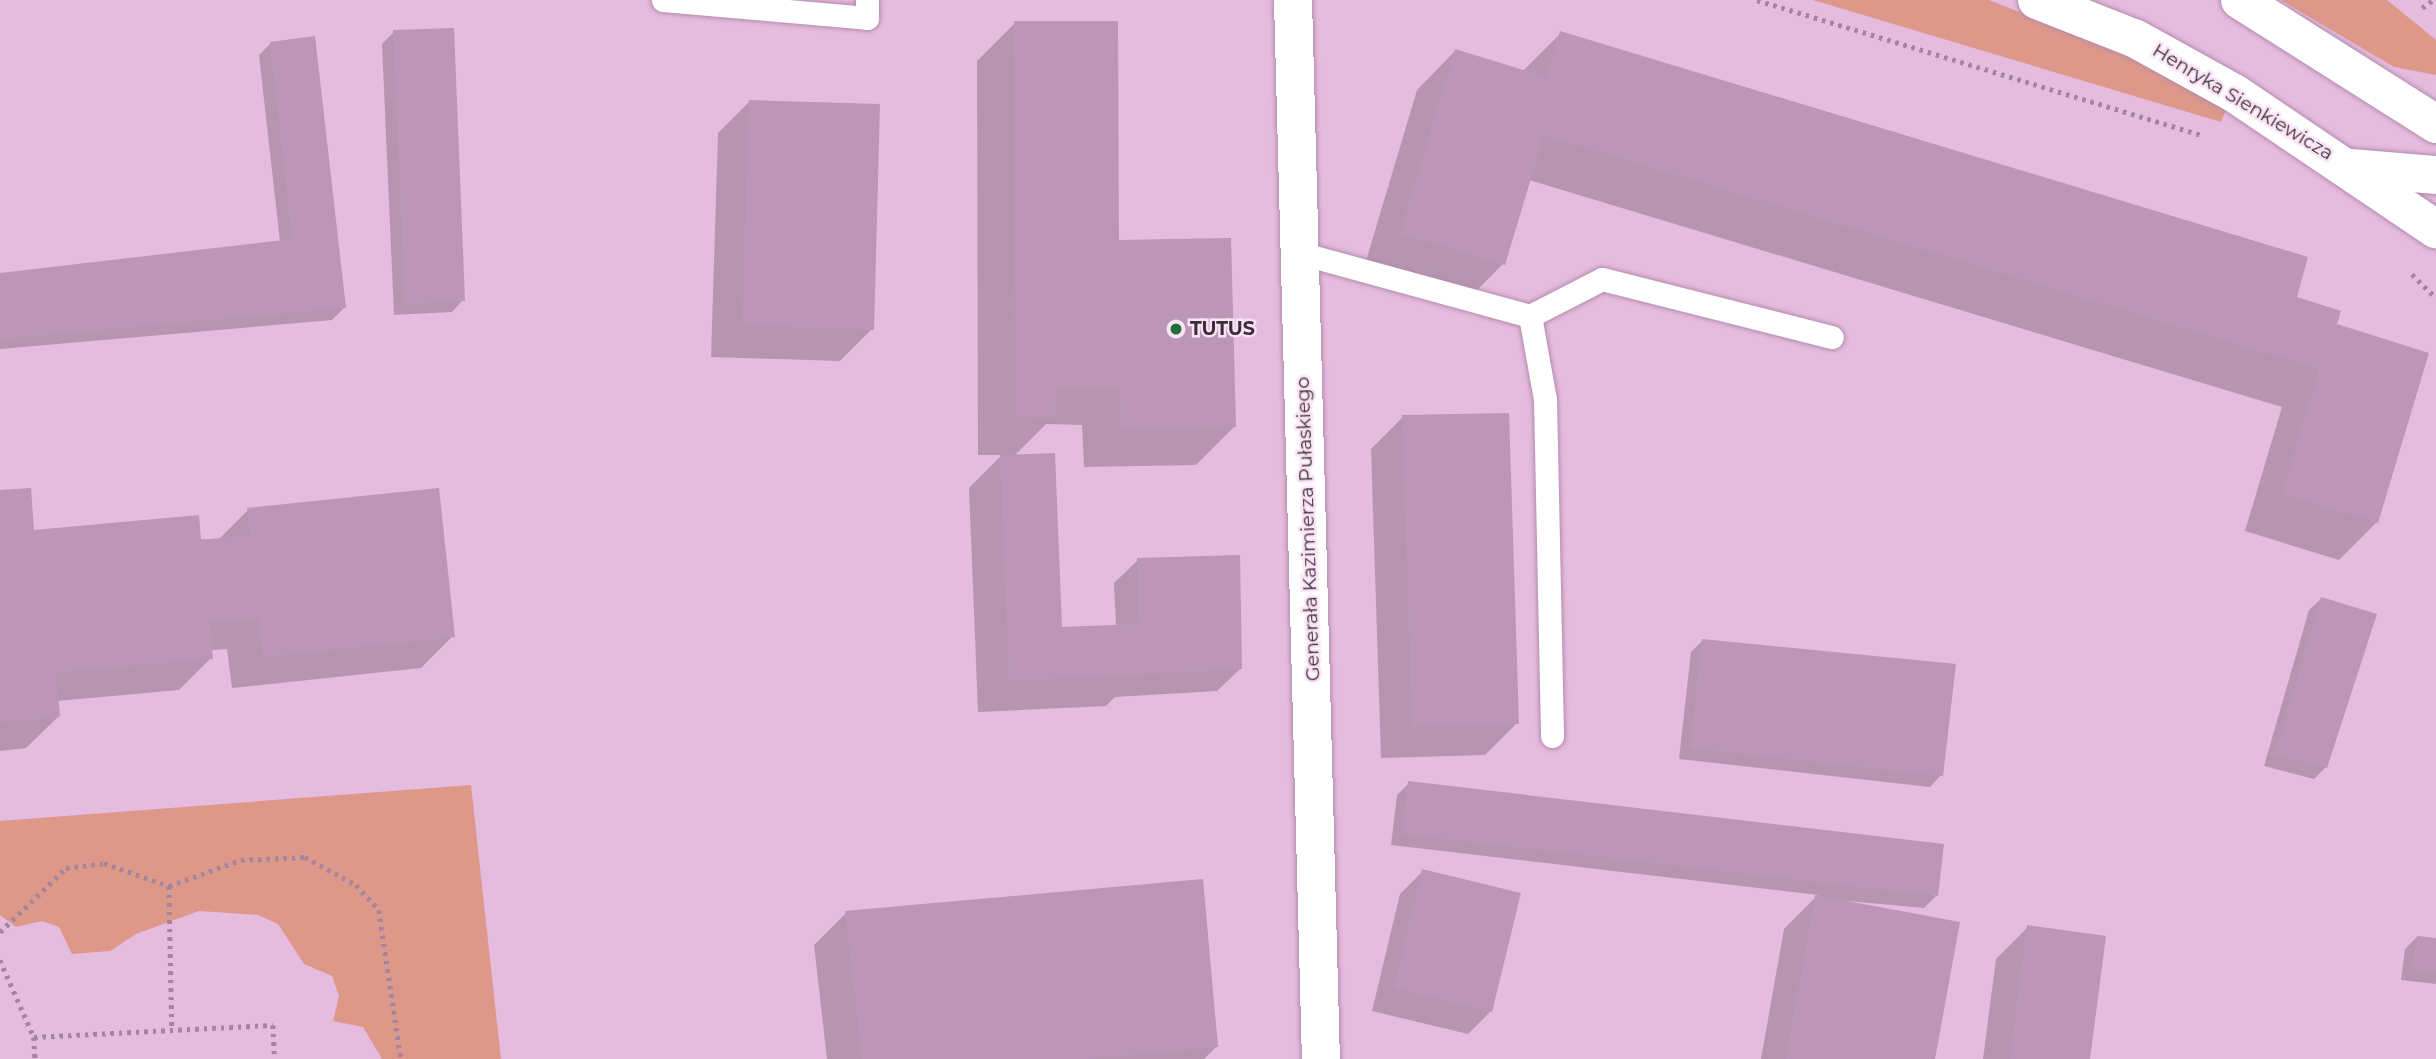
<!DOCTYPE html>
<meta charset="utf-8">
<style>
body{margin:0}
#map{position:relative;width:2436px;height:1059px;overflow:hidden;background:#e5bbde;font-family:Montserrat,sans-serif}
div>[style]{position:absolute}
.green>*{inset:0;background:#de988a}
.shadow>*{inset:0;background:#0003}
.building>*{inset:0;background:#bd95b7}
.path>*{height:4.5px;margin-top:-2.25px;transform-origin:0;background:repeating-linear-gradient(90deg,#a4849f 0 3.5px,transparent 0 8.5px)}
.roads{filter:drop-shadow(0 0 2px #b38cad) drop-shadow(0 0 2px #b38cad)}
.lane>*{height:23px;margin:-11.5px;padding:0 11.5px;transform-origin:11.5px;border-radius:11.5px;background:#fff}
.street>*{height:38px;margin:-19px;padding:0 19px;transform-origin:19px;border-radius:19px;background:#fff}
.primary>*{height:38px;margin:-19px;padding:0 19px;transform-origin:19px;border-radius:19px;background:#fff}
.dots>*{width:19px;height:19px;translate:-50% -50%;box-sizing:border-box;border:4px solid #f9e3f5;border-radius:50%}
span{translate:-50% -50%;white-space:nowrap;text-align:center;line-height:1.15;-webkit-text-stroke:5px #f9e3f5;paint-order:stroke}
.street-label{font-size:19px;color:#3d2c3a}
.poi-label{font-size:19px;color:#3d2c3a;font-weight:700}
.left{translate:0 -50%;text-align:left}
</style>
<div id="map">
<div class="green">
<div style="clip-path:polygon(1813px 0,1989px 0,2120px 52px,2226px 109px,2221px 122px)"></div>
<div style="clip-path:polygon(2281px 0,2387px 0,2436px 40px,2436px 75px,2394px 67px)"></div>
<div style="clip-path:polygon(471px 785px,501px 1059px,382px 1059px,363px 1027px,333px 1021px,339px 996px,332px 976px,304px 964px,278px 924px,258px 915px,199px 911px,136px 934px,110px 951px,72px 954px,59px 927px,42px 921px,16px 927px,0 915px,0 821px)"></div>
</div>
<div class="shadow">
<div style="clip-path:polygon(1015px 23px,1117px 241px,1234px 427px,1196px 465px,1084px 467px,1082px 425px,1046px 424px,1014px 456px,1061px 629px,1116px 626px,1114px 583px,1138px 560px,1241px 668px,1217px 691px,1115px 697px,1106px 706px,978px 712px,969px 488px,1002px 455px,978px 455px,977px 61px)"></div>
<div style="clip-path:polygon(394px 32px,463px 300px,452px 312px,394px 315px,382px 44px)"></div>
<div style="clip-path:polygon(1561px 33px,2295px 298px,2335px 325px,2377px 522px,2339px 560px,2245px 531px,2282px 407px,1529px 180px,1503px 264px,1465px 302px,1363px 271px,1417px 90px,1455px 51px,1522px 72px)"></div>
<div style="clip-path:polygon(271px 43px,344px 308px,332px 320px,0 349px,0 275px,280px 242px,259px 55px)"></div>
<div style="clip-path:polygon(749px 102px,872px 329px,840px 361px,711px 357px,718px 133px)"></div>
<div style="clip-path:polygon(1403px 417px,1517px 723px,1485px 755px,1381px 758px,1371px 449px)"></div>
<div style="clip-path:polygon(0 492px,33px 532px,218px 540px,248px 510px,453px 636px,421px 668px,232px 688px,227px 649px,210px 650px,211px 658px,179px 690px,57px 701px,58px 717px,26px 748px,0 751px)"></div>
<div style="clip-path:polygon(2321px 599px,2326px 767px,2314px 779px,2264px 766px,2309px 610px)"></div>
<div style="clip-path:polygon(1703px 640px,1941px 775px,1930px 787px,1679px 759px,1691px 652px)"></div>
<div style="clip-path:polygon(1409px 783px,1936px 896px,1924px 908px,1826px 899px,1934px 1059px,1761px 1059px,1784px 929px,1818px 895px,1391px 845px,1397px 795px)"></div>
<div style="clip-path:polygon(1423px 871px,1491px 1011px,1468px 1034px,1372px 1011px,1400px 894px)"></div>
<div style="clip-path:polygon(846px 913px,1216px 1047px,1204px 1059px,827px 1059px,814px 945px)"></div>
<div style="clip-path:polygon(2028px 927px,2088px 1059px,1983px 1059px,1996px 959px)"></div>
<div style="clip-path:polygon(2417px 937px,2436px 940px,2436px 984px,2401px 980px,2405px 949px)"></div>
</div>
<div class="building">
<div style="clip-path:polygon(1014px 21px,1118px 21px,1119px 240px,1231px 238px,1236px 427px,1121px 430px,1120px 387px,1056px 387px,1055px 418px,1015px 417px)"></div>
<div style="clip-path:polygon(454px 28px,465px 301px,405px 304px,393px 30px)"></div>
<div style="clip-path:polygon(1560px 31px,2308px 257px,2297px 297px,2341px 311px,2337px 324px,2429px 353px,2378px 523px,2282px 493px,2319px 369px,1544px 135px,1505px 265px,1400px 233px,1455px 49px,1546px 77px)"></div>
<div style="clip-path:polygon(315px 36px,346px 308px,0 339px,0 273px,292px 239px,270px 42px)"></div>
<div style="clip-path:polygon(749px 100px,880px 104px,874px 330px,742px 325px)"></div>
<div style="clip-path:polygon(1509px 413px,1519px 724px,1412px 726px,1402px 415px)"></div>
<div style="clip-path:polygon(1055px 453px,1062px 627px,1139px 624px,1137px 558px,1240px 555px,1242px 669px,1009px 681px,1000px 455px)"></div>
<div style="clip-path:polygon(31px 488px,34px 530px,199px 515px,201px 540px,250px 535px,247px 508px,439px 488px,455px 637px,263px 657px,259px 618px,210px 622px,213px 659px,56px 672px,60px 717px,0 722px,0 490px)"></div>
<div style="clip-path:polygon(2321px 597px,2377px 614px,2327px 768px,2275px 755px)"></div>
<div style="clip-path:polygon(1702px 639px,1956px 664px,1943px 776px,1690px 748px)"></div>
<div style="clip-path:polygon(1408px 781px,1944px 844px,1938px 896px,1402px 834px)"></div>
<div style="clip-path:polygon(1422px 869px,1521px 893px,1492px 1012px,1394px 988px)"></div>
<div style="clip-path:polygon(1203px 879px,1218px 1047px,1086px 1059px,862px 1059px,845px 911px)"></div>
<div style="clip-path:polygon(1815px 895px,1960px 922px,1935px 1059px,1786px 1059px)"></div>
<div style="clip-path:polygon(2027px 925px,2106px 936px,2090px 1059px,2010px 1059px)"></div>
<div style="clip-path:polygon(2417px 936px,2436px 938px,2436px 972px,2412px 969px)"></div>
</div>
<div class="path">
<div style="left:1757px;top:0;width:465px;rotate:16.9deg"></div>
<div style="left:2422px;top:8px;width:14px;rotate:-36deg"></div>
<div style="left:2412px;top:274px;width:34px;rotate:45deg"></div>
<div style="left:169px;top:886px;width:144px;rotate:88.8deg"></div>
<div style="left:0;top:932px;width:92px;rotate:-44.1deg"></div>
<div style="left:66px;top:868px;width:38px;rotate:-7deg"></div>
<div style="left:104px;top:863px;width:69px;rotate:19.5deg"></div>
<div style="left:169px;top:886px;width:77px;rotate:-19.9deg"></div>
<div style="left:241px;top:860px;width:64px;rotate:-2.7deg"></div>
<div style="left:305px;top:857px;width:58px;rotate:28.8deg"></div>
<div style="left:356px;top:885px;width:34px;rotate:47deg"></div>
<div style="left:379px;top:910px;width:151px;rotate:81.6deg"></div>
<div style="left:0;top:960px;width:84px;rotate:66.2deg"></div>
<div style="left:34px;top:1037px;width:22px;rotate:87deg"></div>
<div style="left:34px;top:1037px;width:239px;rotate:-2.9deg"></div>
<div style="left:273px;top:1025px;width:34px;rotate:87deg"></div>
</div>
<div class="roads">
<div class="lane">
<div style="left:663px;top:0;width:205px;rotate:5deg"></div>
<div style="left:867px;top:18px;width:18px;rotate:-90deg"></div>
<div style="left:1300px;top:253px;width:238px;rotate:15.3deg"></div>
<div style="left:1530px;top:316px;width:81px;rotate:-27.2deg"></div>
<div style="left:1602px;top:279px;width:237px;rotate:14.2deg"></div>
<div style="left:1530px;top:316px;width:84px;rotate:79.8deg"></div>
<div style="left:1545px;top:399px;width:337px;rotate:88.8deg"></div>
</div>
<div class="street">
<div style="left:1293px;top:0;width:1059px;rotate:88.49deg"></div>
<div style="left:2352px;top:168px;width:84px;rotate:4.8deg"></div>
</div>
<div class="primary">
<div style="left:2037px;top:0;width:106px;rotate:21.5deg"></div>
<div style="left:2136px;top:39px;width:112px;rotate:28.9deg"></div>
<div style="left:2234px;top:93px;width:244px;rotate:34deg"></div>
<div style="left:2240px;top:0;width:232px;rotate:32.3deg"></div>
</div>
</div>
<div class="dots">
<div style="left:1176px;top:329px;background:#216d3c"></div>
</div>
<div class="street-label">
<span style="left:2243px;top:102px;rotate:31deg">Henryka Sienkiewicza</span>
<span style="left:1308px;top:529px;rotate:-92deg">Generała Kazimierza Pułaskiego</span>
</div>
<div class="poi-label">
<span class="left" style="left:1190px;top:329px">TUTUS</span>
</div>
</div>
